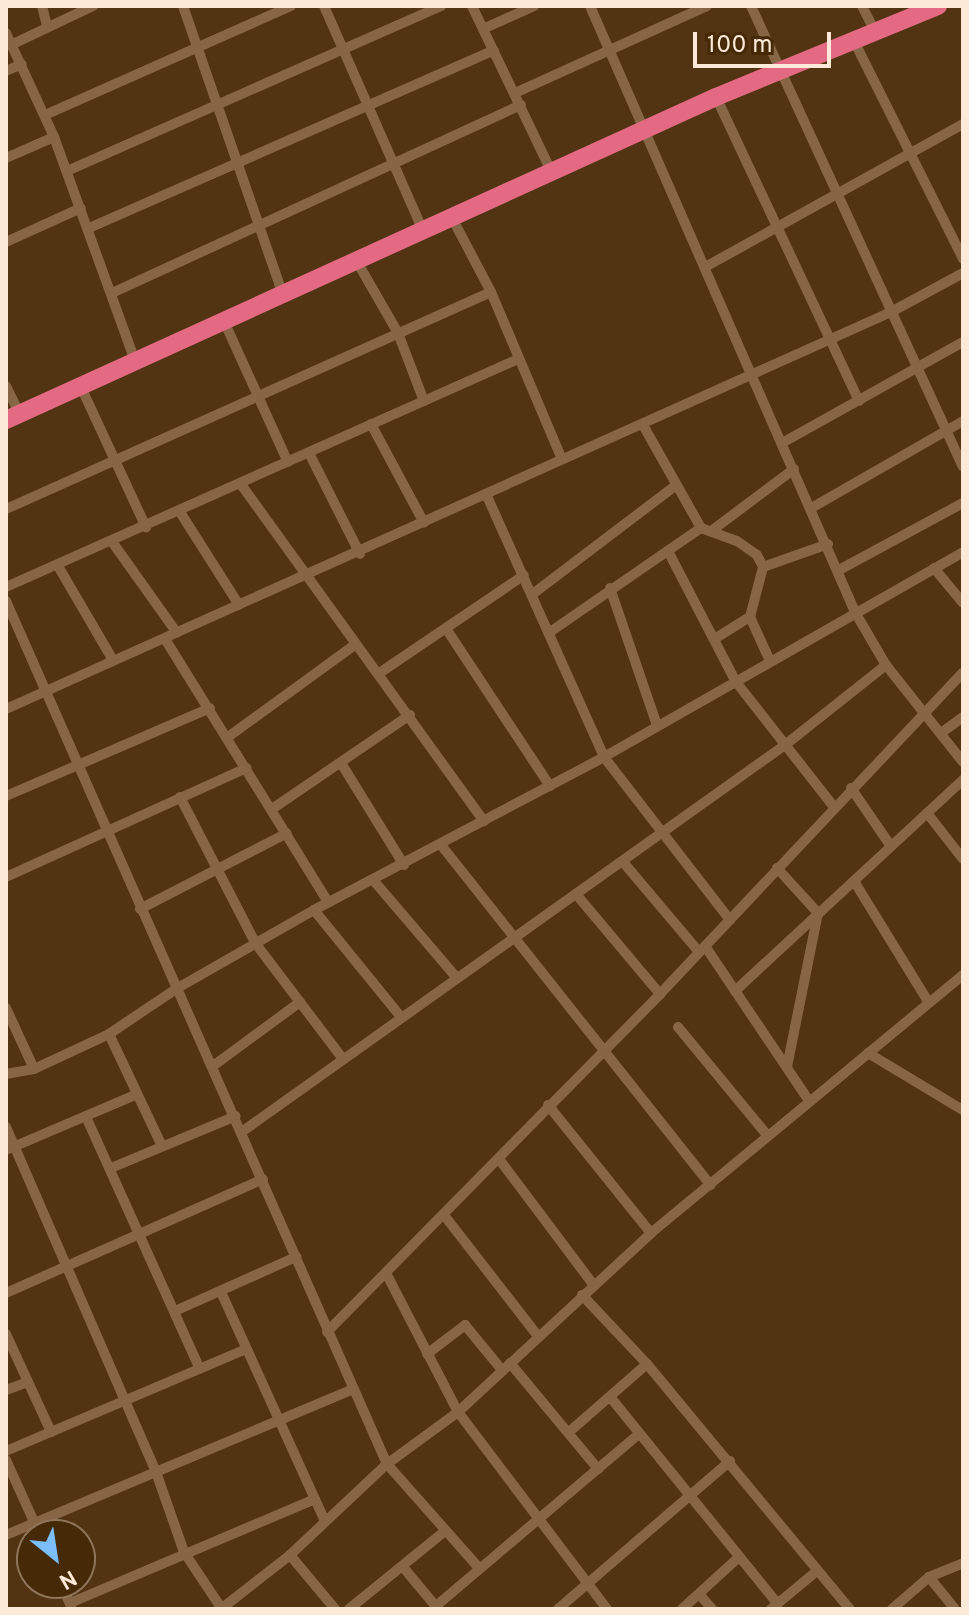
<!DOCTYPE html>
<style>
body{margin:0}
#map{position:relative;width:969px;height:1615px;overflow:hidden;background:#523312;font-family:Overpass,sans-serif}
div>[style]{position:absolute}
.minor>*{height:10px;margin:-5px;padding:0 5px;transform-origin:5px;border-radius:5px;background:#876645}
.trunk>*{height:18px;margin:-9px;padding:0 9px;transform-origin:9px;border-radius:9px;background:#e46a84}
span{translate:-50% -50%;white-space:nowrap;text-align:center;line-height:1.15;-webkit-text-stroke:7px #462906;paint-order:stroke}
.frame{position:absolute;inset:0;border:8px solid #fde9d7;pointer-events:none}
.north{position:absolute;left:16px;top:1519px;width:80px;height:80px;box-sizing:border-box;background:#462906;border:2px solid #8f765a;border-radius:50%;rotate:150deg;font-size:22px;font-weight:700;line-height:32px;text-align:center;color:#fde9d7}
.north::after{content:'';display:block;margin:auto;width:28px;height:36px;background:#7bbef8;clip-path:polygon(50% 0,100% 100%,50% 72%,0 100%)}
.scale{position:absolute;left:693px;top:32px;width:138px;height:36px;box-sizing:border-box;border:4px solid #fde9d7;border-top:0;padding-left:10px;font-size:24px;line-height:28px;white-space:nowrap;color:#fde9d7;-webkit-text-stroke:6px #462906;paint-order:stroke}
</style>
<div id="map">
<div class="minor">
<div style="left:42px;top:6px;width:21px;rotate:76deg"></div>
<div style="left:183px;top:6px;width:303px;rotate:70.9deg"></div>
<div style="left:324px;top:6px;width:245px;rotate:66.2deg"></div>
<div style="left:472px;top:6px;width:183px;rotate:64.4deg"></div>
<div style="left:590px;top:6px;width:661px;rotate:66.38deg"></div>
<div style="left:855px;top:612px;width:61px;rotate:59.7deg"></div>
<div style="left:886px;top:665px;width:124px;rotate:51.6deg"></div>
<div style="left:751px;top:6px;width:507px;rotate:65.3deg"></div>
<div style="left:862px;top:6px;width:29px;rotate:63deg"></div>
<div style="left:483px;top:29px;width:56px;rotate:-24.3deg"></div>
<div style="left:6px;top:33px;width:115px;rotate:65.2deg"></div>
<div style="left:54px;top:137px;width:235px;rotate:70.1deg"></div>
<div style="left:854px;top:41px;width:244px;rotate:63.4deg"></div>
<div style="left:13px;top:44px;width:89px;rotate:-25.4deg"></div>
<div style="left:6px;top:71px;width:17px;rotate:-24deg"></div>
<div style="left:515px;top:93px;width:211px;rotate:-24.4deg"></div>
<div style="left:716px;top:97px;width:336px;rotate:64.8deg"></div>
<div style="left:45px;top:115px;width:269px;rotate:-23.9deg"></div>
<div style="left:6px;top:158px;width:52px;rotate:-23.6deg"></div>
<div style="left:67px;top:171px;width:409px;rotate:-23.8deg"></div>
<div style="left:451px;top:216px;width:86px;rotate:62.2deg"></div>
<div style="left:491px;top:292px;width:181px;rotate:67deg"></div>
<div style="left:89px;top:228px;width:442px;rotate:-23.7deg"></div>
<div style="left:6px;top:242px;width:82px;rotate:-24.4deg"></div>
<div style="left:356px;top:260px;width:84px;rotate:60.1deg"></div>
<div style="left:398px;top:333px;width:73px;rotate:69.1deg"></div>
<div style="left:707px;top:266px;width:293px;rotate:-29deg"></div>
<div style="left:112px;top:293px;width:450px;rotate:-24.7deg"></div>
<div style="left:223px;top:319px;width:157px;rotate:65.6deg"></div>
<div style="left:80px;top:385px;width:157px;rotate:65.1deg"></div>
<div style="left:6px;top:386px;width:30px;rotate:64deg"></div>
<div style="left:371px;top:424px;width:112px;rotate:61.8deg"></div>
<div style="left:643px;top:425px;width:118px;rotate:60.6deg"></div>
<div style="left:782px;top:443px;width:207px;rotate:-29.2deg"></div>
<div style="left:309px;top:453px;width:113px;rotate:63.2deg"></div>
<div style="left:240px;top:483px;width:417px;rotate:54.2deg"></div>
<div style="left:486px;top:494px;width:288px;rotate:65.8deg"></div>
<div style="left:604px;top:757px;width:206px;rotate:52.3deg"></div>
<div style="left:813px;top:507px;width:173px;rotate:-29.8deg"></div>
<div style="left:6px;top:509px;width:531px;rotate:-24.1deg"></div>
<div style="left:180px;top:512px;width:110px;rotate:57.6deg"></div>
<div style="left:714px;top:529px;width:100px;rotate:-36.9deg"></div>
<div style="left:113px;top:543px;width:110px;rotate:54.6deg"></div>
<div style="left:668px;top:551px;width:148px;rotate:62.6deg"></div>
<div style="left:736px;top:682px;width:159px;rotate:51.9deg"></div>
<div style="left:58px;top:566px;width:109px;rotate:59.7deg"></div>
<div style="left:934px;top:568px;width:45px;rotate:50.4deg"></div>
<div style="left:839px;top:570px;width:141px;rotate:-28.4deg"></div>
<div style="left:6px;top:587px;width:560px;rotate:-24deg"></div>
<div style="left:610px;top:588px;width:145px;rotate:71.1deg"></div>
<div style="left:534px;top:593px;width:177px;rotate:-37.2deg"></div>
<div style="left:6px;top:601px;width:943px;rotate:66.18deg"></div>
<div style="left:387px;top:1464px;width:140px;rotate:48.5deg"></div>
<div style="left:447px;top:630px;width:187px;rotate:56.6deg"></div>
<div style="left:550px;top:632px;width:183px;rotate:-34.6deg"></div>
<div style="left:701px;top:528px;width:38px;rotate:20deg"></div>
<div style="left:737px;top:541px;width:24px;rotate:35deg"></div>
<div style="left:757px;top:555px;width:13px;rotate:63deg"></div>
<div style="left:716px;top:638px;width:40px;rotate:-32deg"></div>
<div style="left:165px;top:639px;width:309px;rotate:58.2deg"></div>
<div style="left:770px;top:661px;width:48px;rotate:-114.4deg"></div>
<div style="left:750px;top:617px;width:52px;rotate:-75.4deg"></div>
<div style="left:763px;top:567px;width:69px;rotate:-19.5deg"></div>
<div style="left:378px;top:674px;width:176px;rotate:-34.1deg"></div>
<div style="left:6px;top:709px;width:970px;rotate:-24.16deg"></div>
<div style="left:891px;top:312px;width:82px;rotate:-28.4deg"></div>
<div style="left:941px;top:733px;width:27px;rotate:-36deg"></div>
<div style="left:228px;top:737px;width:158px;rotate:-36deg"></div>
<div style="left:341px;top:763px;width:120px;rotate:58.3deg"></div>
<div style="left:851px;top:788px;width:69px;rotate:55.6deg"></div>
<div style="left:6px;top:796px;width:222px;rotate:-23.3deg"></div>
<div style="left:180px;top:797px;width:165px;rotate:62.7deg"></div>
<div style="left:256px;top:944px;width:144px;rotate:52.9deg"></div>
<div style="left:272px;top:809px;width:167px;rotate:-34.3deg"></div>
<div style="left:927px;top:813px;width:58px;rotate:52deg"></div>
<div style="left:441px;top:845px;width:434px;rotate:51.6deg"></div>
<div style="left:623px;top:862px;width:118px;rotate:49.8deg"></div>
<div style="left:777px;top:868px;width:61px;rotate:47.7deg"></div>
<div style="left:818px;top:913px;width:157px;rotate:101.4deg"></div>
<div style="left:6px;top:877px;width:264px;rotate:-24.4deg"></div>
<div style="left:374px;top:881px;width:126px;rotate:49.5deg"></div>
<div style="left:854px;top:881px;width:143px;rotate:58.4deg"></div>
<div style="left:576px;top:894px;width:131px;rotate:50deg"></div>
<div style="left:140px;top:909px;width:165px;rotate:-27.3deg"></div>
<div style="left:314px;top:910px;width:138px;rotate:50.9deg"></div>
<div style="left:705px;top:946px;width:187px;rotate:56.1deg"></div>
<div style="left:735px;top:991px;width:311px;rotate:-42.8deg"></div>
<div style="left:6px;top:1008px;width:67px;rotate:65.3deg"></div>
<div style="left:678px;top:1027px;width:140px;rotate:50.5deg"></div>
<div style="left:109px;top:1034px;width:124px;rotate:64.7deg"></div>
<div style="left:868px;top:1053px;width:111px;rotate:31deg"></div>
<div style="left:213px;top:1066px;width:108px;rotate:-36.3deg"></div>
<div style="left:6px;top:1074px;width:28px;rotate:-10deg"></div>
<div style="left:34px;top:1069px;width:83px;rotate:-25deg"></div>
<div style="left:109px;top:1034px;width:81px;rotate:-33.9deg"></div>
<div style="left:176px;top:989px;width:159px;rotate:-29.8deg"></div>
<div style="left:314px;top:910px;width:328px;rotate:-27.8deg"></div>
<div style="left:604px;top:757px;width:413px;rotate:-29.7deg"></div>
<div style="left:548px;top:1105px;width:164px;rotate:51.2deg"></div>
<div style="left:87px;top:1119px;width:274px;rotate:65.7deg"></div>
<div style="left:6px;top:1127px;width:376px;rotate:66.5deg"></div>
<div style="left:156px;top:1472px;width:85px;rotate:70.7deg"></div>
<div style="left:184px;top:1552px;width:69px;rotate:56.3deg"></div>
<div style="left:243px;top:1131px;width:665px;rotate:-35.46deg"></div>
<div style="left:785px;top:745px;width:129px;rotate:-38.4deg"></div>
<div style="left:6px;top:1150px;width:142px;rotate:-23.1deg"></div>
<div style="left:499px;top:1159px;width:156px;rotate:53.1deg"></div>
<div style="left:111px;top:1168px;width:135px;rotate:-22.6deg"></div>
<div style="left:444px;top:1215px;width:153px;rotate:52.2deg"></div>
<div style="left:387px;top:1275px;width:154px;rotate:62.6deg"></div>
<div style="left:458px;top:1412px;width:247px;rotate:52.9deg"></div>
<div style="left:221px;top:1292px;width:252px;rotate:65.6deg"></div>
<div style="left:6px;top:1293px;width:281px;rotate:-23.9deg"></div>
<div style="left:582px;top:1295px;width:95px;rotate:46.7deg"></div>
<div style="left:647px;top:1364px;width:318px;rotate:50.4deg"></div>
<div style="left:175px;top:1311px;width:133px;rotate:-24.1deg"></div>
<div style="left:327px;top:1332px;width:474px;rotate:-45.4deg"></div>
<div style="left:660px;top:994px;width:441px;rotate:-46.7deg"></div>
<div style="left:6px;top:1334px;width:108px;rotate:65.3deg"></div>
<div style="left:427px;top:1354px;width:48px;rotate:-37.3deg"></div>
<div style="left:465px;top:1325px;width:58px;rotate:50.6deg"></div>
<div style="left:510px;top:1363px;width:138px;rotate:50.3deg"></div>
<div style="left:6px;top:1390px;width:23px;rotate:-20deg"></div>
<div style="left:611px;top:1398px;width:265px;rotate:51deg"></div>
<div style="left:569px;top:1432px;width:103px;rotate:-41.1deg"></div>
<div style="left:6px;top:1451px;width:261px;rotate:-23deg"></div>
<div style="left:6px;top:1460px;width:82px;rotate:65.6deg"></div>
<div style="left:6px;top:1535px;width:376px;rotate:-22.8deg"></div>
<div style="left:290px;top:1555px;width:70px;rotate:50.2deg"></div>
<div style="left:403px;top:1567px;width:55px;rotate:50.2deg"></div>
<div style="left:929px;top:1577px;width:37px;rotate:-22deg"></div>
<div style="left:61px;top:1583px;width:26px;rotate:67deg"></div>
<div style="left:699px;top:1594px;width:20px;rotate:49deg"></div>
<div style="left:70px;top:1603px;width:266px;rotate:-23deg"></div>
<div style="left:436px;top:1606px;width:266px;rotate:-40.3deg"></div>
<div style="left:221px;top:1609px;width:88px;rotate:-38deg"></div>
<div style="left:290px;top:1555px;width:133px;rotate:-43.2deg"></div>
<div style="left:387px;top:1464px;width:88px;rotate:-36.2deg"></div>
<div style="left:458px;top:1412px;width:263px;rotate:-42.8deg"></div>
<div style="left:651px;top:1233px;width:405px;rotate:-39.6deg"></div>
<div style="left:349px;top:1609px;width:124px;rotate:-39.1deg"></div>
<div style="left:558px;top:1609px;width:227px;rotate:-40.7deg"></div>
<div style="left:682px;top:1609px;width:77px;rotate:-42.4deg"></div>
<div style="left:771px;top:1609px;width:60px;rotate:-39.6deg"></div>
<div style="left:892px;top:1609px;width:49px;rotate:-40.9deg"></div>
<div style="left:929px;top:1577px;width:41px;rotate:50.9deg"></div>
</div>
<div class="trunk">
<div style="left:6px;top:420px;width:780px;rotate:-24.46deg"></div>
<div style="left:716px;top:97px;width:240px;rotate:-22.3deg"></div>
</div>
<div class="frame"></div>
<div class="north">N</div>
<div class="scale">100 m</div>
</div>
